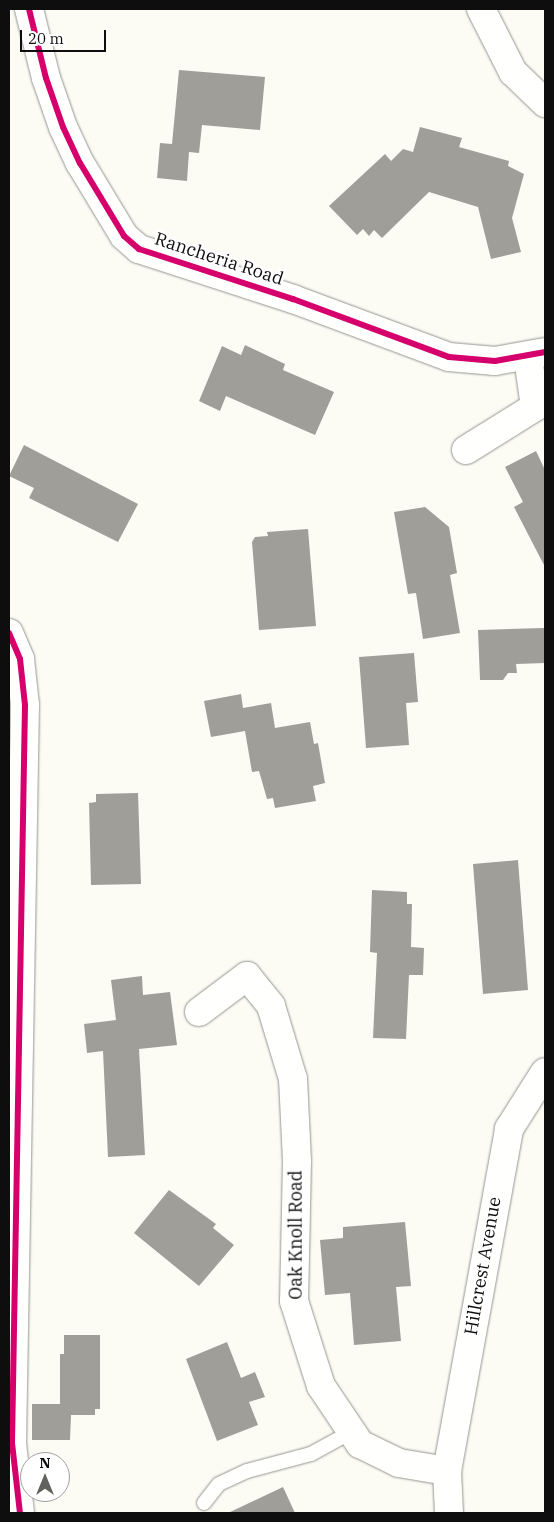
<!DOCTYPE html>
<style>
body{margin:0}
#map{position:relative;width:554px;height:1522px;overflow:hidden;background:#fcfcf4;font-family:"IBM Plex Serif",serif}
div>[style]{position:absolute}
.building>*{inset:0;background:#9f9e99}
.roads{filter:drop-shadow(0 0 1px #959592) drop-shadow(0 0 1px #959592)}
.service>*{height:14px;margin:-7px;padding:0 7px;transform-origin:7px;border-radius:7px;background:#fffffd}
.minor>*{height:28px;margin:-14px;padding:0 14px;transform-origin:14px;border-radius:14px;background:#fffffd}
.cycleway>*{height:6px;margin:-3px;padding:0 3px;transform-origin:3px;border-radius:3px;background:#d6006c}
span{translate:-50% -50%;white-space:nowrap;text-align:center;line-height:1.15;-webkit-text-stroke:5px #fff;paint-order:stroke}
.street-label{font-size:18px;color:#0e0e0e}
.frame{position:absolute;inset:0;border:10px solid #0e0e0e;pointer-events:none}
.north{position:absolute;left:20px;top:1452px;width:50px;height:50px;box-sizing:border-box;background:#fff;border:1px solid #9f9f9f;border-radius:50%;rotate:0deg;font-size:14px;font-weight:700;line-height:20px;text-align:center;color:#0e0e0e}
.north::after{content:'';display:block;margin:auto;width:18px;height:22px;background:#61615e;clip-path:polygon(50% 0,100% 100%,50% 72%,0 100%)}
.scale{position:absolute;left:20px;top:30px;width:86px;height:22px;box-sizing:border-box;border:2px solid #0e0e0e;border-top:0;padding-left:6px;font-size:15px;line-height:18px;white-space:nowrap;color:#0e0e0e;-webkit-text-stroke:4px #fff;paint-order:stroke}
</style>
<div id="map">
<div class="building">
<div style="clip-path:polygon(179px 70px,265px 77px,260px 130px,202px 125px,199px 153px,189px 152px,187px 181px,157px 178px,160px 143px,172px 144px)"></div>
<div style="clip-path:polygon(420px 127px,462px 138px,459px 147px,509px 161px,508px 166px,524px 174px,512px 218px,521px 252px,491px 259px,478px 207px,429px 192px,382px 238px,374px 230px,369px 236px,363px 229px,357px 235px,329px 206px,385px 154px,391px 161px,403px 149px,413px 152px)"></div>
<div style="clip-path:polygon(245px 345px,285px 364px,283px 370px,334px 392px,315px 435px,226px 396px,220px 411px,199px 401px,222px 346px,241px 355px)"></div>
<div style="clip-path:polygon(24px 445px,138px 504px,118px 542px,29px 498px,34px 488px,9px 476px)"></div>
<div style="clip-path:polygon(536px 451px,545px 470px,545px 567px,514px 507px,523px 502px,505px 467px)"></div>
<div style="clip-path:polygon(425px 507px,449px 527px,457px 573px,450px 575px,460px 633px,423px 639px,416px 593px,408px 594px,394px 512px)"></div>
<div style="clip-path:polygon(308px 529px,316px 626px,259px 630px,252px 542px,255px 537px,268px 536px,267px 532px)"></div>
<div style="clip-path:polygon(544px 628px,545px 663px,516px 664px,517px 673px,508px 673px,503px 680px,480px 680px,478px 630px)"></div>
<div style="clip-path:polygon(414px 653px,418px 702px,406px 703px,409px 745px,366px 748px,359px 657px)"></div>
<div style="clip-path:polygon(241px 694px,243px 708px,271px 703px,275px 728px,310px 722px,314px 744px,318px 743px,325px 783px,313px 786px,316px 801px,275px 808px,273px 798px,267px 799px,259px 771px,252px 772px,245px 731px,211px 737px,204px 701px)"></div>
<div style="clip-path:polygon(138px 793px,141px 884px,91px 885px,89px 803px,96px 802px,96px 794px)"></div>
<div style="clip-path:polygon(518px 860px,528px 990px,483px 994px,473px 864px)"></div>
<div style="clip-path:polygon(372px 890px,407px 892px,407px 904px,412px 904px,411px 947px,424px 948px,423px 975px,409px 975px,406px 1039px,373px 1038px,377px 953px,370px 952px)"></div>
<div style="clip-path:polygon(142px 976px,143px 995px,170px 992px,177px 1045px,139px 1049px,145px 1155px,108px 1157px,103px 1051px,87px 1053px,84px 1024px,116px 1020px,111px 980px)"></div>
<div style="clip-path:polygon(169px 1190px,216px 1224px,213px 1228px,234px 1245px,199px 1286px,134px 1233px)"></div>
<div style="clip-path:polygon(405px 1222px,411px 1286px,396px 1287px,401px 1341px,354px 1345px,350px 1293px,325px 1295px,320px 1240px,343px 1238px,343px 1227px)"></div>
<div style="clip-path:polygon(64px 1335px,100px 1335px,100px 1409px,95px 1409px,95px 1415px,71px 1415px,70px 1440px,32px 1440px,32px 1404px,60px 1404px,60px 1354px,64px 1354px)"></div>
<div style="clip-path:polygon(227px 1342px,241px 1378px,255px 1372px,265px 1397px,249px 1402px,258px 1425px,217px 1441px,186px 1359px)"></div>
<div style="clip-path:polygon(283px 1487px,295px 1513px,228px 1513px)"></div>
</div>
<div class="roads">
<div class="service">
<div style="left:204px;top:1503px;width:24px;rotate:-52deg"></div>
<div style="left:219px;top:1484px;width:31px;rotate:-25deg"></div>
<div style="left:247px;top:1471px;width:66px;rotate:-14.9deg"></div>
<div style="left:311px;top:1454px;width:46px;rotate:-28.8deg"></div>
</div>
<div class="minor">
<div style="left:29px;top:9px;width:71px;rotate:76.2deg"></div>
<div style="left:46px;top:78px;width:52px;rotate:70.9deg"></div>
<div style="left:63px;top:127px;width:40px;rotate:65deg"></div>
<div style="left:80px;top:163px;width:85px;rotate:58.9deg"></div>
<div style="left:124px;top:236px;width:20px;rotate:41deg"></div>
<div style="left:139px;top:249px;width:162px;rotate:18deg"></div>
<div style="left:293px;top:299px;width:166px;rotate:20.4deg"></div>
<div style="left:449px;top:357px;width:46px;rotate:5deg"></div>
<div style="left:495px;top:361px;width:51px;rotate:-10.2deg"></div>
<div style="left:481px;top:9px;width:71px;rotate:63.1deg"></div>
<div style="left:513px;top:72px;width:45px;rotate:44.1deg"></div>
<div style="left:466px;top:450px;width:81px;rotate:-31.9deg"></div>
<div style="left:535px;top:407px;width:50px;rotate:-98deg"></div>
<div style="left:9px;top:633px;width:28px;rotate:67deg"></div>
<div style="left:20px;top:659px;width:46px;rotate:83.8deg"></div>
<div style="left:25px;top:705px;width:738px;rotate:91.01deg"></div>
<div style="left:12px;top:1443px;width:70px;rotate:83.5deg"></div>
<div style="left:199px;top:1012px;width:60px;rotate:-36.9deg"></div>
<div style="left:247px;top:976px;width:38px;rotate:51deg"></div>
<div style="left:271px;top:1006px;width:76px;rotate:73.2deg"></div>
<div style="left:293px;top:1079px;width:82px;rotate:87.2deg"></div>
<div style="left:297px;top:1161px;width:140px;rotate:91.2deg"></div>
<div style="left:294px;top:1301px;width:89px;rotate:72.4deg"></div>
<div style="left:321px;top:1386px;width:70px;rotate:56.1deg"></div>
<div style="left:360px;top:1444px;width:43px;rotate:26deg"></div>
<div style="left:399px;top:1463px;width:49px;rotate:9.5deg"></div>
<div style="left:447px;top:1471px;width:42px;rotate:87.3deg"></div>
<div style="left:447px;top:1471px;width:348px;rotate:-79.7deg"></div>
<div style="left:509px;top:1129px;width:67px;rotate:-57.7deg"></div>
</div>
</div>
<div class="cycleway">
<div style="left:29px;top:9px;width:71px;rotate:76.2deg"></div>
<div style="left:46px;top:78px;width:52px;rotate:70.9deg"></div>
<div style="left:63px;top:127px;width:40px;rotate:65deg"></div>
<div style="left:80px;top:163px;width:85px;rotate:58.9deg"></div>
<div style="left:124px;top:236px;width:20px;rotate:41deg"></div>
<div style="left:139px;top:249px;width:162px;rotate:18deg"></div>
<div style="left:293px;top:299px;width:166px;rotate:20.4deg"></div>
<div style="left:449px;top:357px;width:46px;rotate:5deg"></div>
<div style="left:495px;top:361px;width:51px;rotate:-10.2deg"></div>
<div style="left:9px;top:633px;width:28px;rotate:67deg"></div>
<div style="left:20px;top:659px;width:46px;rotate:83.8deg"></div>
<div style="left:25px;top:705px;width:738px;rotate:91.01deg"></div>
<div style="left:12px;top:1443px;width:70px;rotate:83.5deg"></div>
</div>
<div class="street-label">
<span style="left:219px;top:259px;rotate:18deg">Rancheria Road</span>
<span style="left:296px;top:1235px;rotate:-90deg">Oak Knoll Road</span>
<span style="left:483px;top:1266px;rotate:-80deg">Hillcrest Avenue</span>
</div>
<div class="frame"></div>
<div class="north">N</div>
<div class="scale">20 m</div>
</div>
